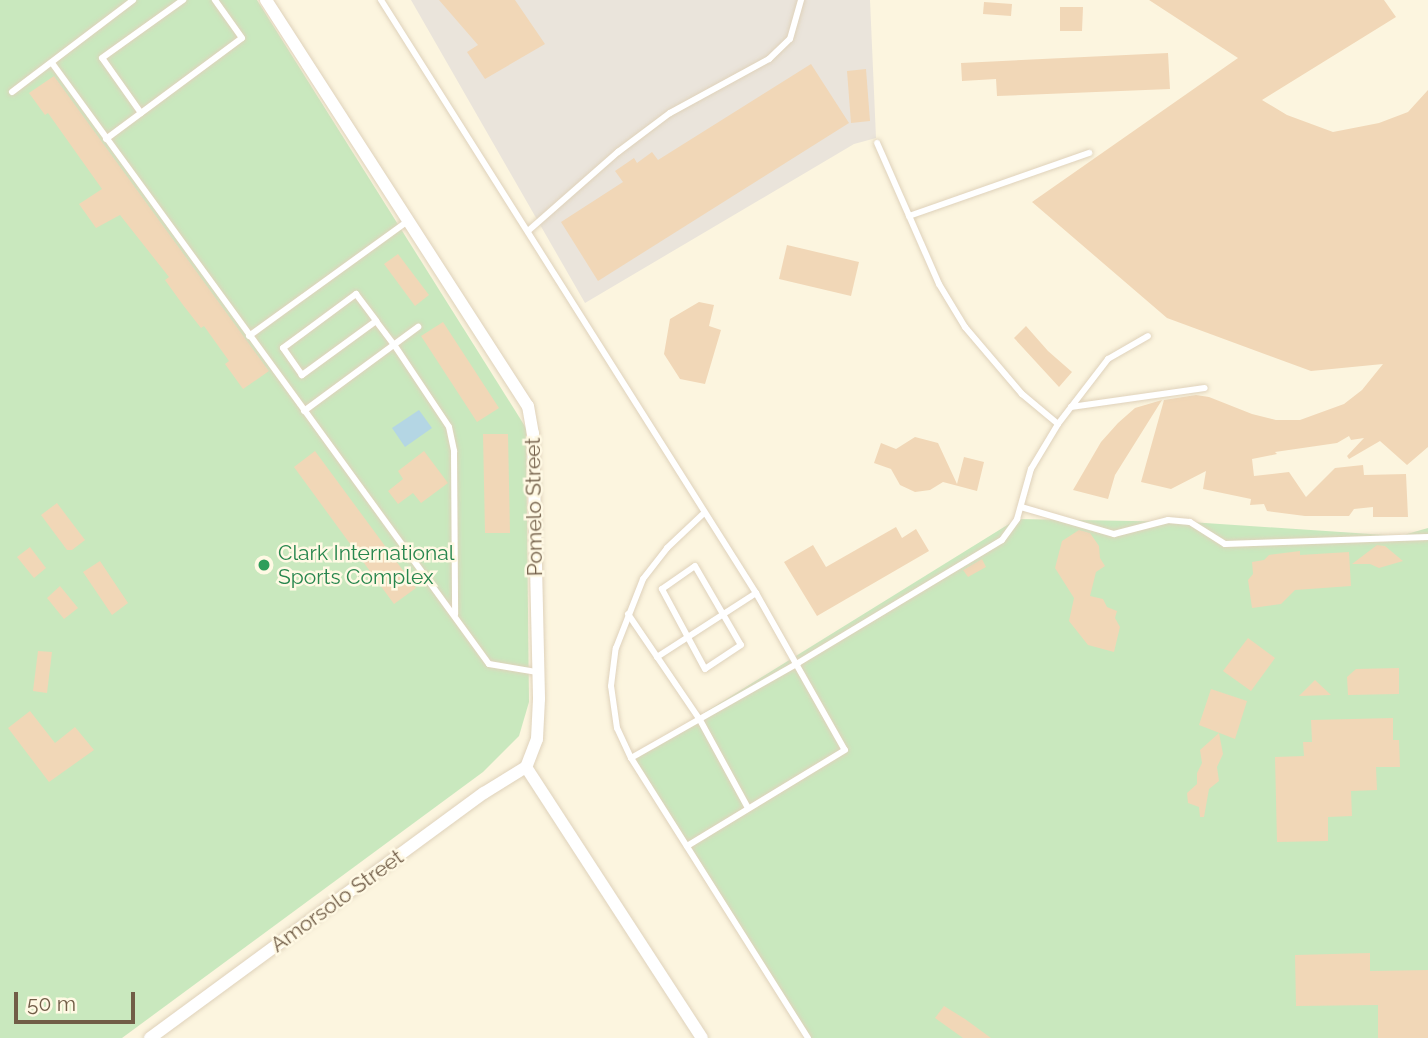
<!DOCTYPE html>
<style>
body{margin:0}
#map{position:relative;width:1428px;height:1038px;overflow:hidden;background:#fcf5df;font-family:Raleway,sans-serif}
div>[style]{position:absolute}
.industrial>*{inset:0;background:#eae4db}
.green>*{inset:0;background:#c9e8be}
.water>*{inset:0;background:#b4d6e4}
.building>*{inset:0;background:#f1d7b7}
.roads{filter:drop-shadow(0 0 2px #dfd2bb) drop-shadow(0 0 2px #dfd2bb)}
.service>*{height:6px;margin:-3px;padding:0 3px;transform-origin:3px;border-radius:3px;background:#fff}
.minor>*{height:12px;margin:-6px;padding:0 6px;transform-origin:6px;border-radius:6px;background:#fff}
.dots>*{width:19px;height:19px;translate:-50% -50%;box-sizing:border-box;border:4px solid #fff9e4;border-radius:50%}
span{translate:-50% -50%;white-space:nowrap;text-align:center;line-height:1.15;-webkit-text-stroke:5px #fff9e4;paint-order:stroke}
.street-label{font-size:21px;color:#715d47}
.leisure-label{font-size:21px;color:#27864d}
.left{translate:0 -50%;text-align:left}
.scale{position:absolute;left:14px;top:992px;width:121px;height:32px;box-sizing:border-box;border:4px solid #715d47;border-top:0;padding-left:9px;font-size:21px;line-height:24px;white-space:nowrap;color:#715d47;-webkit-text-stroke:5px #fff9e4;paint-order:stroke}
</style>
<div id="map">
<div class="industrial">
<div style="clip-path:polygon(411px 0,870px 0,876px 138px,854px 144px,585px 303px)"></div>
</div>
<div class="green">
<div style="clip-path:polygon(0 0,257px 0,526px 428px,529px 702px,519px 736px,483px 772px,122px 1038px,0 1038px)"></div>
<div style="clip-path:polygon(1017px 519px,1190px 522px,1400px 536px,1428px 528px,1428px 1038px,806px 1038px,631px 758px)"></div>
</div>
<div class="water">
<div style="clip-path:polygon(419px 410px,432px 428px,405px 447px,392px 428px)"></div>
</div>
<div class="building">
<div style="clip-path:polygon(439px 0,515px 0,545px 44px,485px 79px,467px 52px,478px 45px)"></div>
<div style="clip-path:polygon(1149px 0,1384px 0,1396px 17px,1262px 100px,1287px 115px,1333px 132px,1379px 123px,1408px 112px,1428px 90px,1428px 447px,1407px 465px,1380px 441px,1349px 459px,1347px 456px,1364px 438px,1351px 440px,1349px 436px,1337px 443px,1275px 452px,1277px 454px,1252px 459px,1254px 476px,1289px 472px,1306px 497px,1335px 468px,1363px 465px,1364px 475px,1406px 474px,1408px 517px,1373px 517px,1373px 507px,1354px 509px,1349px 516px,1305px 516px,1267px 511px,1264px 504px,1250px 505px,1251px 499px,1203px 489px,1206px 471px,1171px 489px,1141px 482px,1164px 400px,1196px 395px,1209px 397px,1252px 414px,1276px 420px,1300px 420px,1344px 404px,1362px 390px,1383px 364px,1311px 371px,1167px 318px,1032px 202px,1238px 58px)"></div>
<div style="clip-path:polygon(984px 2px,1012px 4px,1011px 16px,983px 14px)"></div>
<div style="clip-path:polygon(1060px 7px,1083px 7px,1082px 31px,1060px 31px)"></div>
<div style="clip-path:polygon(1168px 53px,1170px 89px,997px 96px,996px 79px,962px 81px,961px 63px)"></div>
<div style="clip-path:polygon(811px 64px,849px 123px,598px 281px,561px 222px,623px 182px,615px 171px,634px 158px,637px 163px,652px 152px,658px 160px)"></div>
<div style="clip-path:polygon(866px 69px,870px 121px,851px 123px,847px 71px)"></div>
<div style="clip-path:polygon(54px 76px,269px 371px,243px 389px,225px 364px,229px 361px,204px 326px,201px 328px,183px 305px,165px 280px,169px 277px,120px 215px,96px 228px,79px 204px,102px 189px,48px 113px,45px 115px,29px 93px)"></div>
<div style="clip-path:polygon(787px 245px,859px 262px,851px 296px,779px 279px)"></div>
<div style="clip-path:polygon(398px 254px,429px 295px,415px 306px,384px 264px)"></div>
<div style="clip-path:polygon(699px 302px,714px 305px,709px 326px,721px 330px,705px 384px,680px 379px,664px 354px,670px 319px)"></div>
<div style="clip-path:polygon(443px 322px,499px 408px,477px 422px,421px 336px)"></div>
<div style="clip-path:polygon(1026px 326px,1048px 351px,1072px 372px,1059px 387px,1014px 338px)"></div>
<div style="clip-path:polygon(1162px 400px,1115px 475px,1108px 499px,1073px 490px,1101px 442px,1118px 423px,1135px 408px)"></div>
<div style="clip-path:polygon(483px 434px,508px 434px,510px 533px,485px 533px)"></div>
<div style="clip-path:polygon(915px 437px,938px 443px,957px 484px,964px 457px,984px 462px,977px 491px,943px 482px,930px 490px,915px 492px,900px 485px,891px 469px,874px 463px,881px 443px,896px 449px)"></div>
<div style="clip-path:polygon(315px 451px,416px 588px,394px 604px,294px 467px)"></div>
<div style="clip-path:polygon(424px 451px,448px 483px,421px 503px,413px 493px,398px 504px,388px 491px,403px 479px,398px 471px)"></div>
<div style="clip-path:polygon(57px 503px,85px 540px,72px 550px,67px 550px,41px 515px)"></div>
<div style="clip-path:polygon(896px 527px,902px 538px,916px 529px,929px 551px,817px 616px,784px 562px,813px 545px,826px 567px)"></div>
<div style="clip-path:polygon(1079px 530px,1090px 533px,1099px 546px,1100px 558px,1105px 566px,1096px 572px,1090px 596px,1103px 599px,1107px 607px,1117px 611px,1115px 618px,1120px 627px,1114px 652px,1088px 645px,1069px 621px,1074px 598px,1055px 568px,1062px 541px)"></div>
<div style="clip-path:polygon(1377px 545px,1385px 546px,1403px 561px,1379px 568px,1370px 564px,1352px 564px)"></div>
<div style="clip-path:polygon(30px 547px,46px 568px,34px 578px,17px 557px)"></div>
<div style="clip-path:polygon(1300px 551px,1300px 555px,1349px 552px,1351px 586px,1295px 590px,1281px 604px,1252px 608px,1248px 580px,1253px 574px,1252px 562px,1264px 560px,1269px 555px)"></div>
<div style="clip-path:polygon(982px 559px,986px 567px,968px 577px,963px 570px)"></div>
<div style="clip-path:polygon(100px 561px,128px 603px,112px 615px,83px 572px)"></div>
<div style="clip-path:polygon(60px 586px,78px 608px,64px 619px,47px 598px)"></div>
<div style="clip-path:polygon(1248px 638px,1275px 658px,1251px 691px,1223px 671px)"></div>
<div style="clip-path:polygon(38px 651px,52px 652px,47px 693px,33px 691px)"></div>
<div style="clip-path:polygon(1399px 668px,1399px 694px,1348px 695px,1347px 677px,1356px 669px)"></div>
<div style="clip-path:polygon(1315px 680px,1331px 695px,1299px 696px)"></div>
<div style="clip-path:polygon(1211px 689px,1247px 701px,1235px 739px,1199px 725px)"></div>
<div style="clip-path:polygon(30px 711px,55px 743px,75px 727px,94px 750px,49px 782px,8px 728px)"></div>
<div style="clip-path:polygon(1393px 718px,1393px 740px,1399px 740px,1400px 767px,1376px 767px,1377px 790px,1351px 791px,1352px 816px,1328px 817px,1328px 841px,1277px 842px,1275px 757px,1304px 756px,1303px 742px,1312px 742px,1311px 720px)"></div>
<div style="clip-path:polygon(1219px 733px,1223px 754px,1217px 767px,1219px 781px,1209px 789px,1204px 817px,1200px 817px,1199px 807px,1188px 803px,1187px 793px,1197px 784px,1197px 773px,1202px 763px,1200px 750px)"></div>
<div style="clip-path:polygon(1370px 953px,1370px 971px,1428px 970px,1428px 1038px,1378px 1038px,1378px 1005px,1296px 1006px,1295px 955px)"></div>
<div style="clip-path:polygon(944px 1006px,965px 1019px,991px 1038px,963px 1038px,935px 1018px)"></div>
</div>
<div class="roads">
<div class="service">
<div style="left:381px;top:0;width:702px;rotate:57.69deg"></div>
<div style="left:756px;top:593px;width:180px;rotate:60.5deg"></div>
<div style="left:845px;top:750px;width:185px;rotate:148.7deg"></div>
<div style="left:52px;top:63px;width:743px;rotate:53.98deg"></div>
<div style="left:489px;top:664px;width:49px;rotate:9.5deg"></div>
<div style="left:12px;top:92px;width:152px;rotate:-37.2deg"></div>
<div style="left:141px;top:113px;width:67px;rotate:-125.3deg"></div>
<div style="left:102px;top:58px;width:100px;rotate:-35.6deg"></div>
<div style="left:106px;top:139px;width:169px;rotate:-36.6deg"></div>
<div style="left:242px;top:38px;width:47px;rotate:-125.4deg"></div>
<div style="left:909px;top:216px;width:191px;rotate:-19.3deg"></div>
<div style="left:528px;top:231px;width:120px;rotate:-41.3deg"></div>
<div style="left:618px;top:152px;width:65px;rotate:-36.9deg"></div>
<div style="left:670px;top:113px;width:113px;rotate:-28.6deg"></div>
<div style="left:769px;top:59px;width:29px;rotate:-44deg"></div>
<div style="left:790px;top:39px;width:41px;rotate:-74.2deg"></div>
<div style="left:376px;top:321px;width:92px;rotate:143.9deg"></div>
<div style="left:302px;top:375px;width:33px;rotate:-125deg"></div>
<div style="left:283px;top:348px;width:91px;rotate:-36.5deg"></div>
<div style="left:356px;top:294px;width:34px;rotate:53deg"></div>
<div style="left:376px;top:321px;width:31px;rotate:53deg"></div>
<div style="left:395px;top:346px;width:97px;rotate:56.3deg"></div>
<div style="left:449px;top:427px;width:25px;rotate:78deg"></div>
<div style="left:454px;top:451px;width:163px;rotate:89.6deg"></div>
<div style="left:249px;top:336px;width:198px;rotate:-35.9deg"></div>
<div style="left:1071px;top:407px;width:135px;rotate:-8.1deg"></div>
<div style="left:304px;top:411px;width:142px;rotate:-36.4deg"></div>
<div style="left:1058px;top:424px;width:82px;rotate:-52.4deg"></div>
<div style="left:1108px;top:359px;width:46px;rotate:-29.9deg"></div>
<div style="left:1021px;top:507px;width:97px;rotate:16.2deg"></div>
<div style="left:1114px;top:534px;width:56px;rotate:-14.5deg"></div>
<div style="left:1168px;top:520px;width:22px;rotate:5deg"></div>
<div style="left:1190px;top:522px;width:41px;rotate:32.2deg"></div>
<div style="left:1225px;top:544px;width:203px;rotate:-2deg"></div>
<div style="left:695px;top:566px;width:91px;rotate:59.8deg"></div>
<div style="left:741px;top:645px;width:43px;rotate:146.3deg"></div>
<div style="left:705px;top:669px;width:91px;rotate:-118.3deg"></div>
<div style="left:662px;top:589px;width:40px;rotate:-34.9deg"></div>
<div style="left:628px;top:614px;width:128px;rotate:55.8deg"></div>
<div style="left:700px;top:720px;width:100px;rotate:61.4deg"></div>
<div style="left:657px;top:657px;width:118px;rotate:-32.9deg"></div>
<div style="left:631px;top:758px;width:33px;rotate:-115deg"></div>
<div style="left:617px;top:728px;width:42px;rotate:-98.1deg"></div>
<div style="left:611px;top:686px;width:38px;rotate:-83deg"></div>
<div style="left:616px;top:648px;width:74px;rotate:-68.6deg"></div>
<div style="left:643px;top:579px;width:39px;rotate:-52deg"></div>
<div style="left:667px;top:548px;width:50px;rotate:-43.4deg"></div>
<div style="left:808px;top:1038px;width:331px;rotate:-122.3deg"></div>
<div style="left:631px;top:758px;width:192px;rotate:-29.6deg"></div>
<div style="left:798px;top:663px;width:238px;rotate:-31.1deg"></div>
<div style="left:1002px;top:540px;width:26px;rotate:-54deg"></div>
<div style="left:1017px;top:519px;width:52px;rotate:-74.4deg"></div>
<div style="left:1031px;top:469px;width:52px;rotate:-59deg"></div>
<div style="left:1058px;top:424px;width:47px;rotate:-140.2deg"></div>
<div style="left:1022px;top:394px;width:88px;rotate:-130.4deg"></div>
<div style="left:965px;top:327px;width:50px;rotate:-121.2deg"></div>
<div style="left:939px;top:284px;width:154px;rotate:-113.7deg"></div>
</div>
<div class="minor">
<div style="left:266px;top:0;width:483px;rotate:57.2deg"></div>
<div style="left:528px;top:406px;width:27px;rotate:80deg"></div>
<div style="left:533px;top:433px;width:266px;rotate:88.7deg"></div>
<div style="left:539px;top:699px;width:40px;rotate:92.9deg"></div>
<div style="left:537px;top:739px;width:30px;rotate:111deg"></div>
<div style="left:526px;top:767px;width:323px;rotate:57deg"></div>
<div style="left:150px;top:1038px;width:414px;rotate:-36.3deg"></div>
<div style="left:484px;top:793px;width:49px;rotate:-31.8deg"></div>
</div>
</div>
<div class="dots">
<div style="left:264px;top:565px;background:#2e9e5b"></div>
</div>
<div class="street-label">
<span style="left:534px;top:507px;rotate:-91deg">Pomelo Street</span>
<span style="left:337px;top:901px;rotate:-36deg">Amorsolo Street</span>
</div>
<div class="leisure-label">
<span class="left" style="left:278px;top:565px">Clark International<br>Sports Complex</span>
</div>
<div class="scale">50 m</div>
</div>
